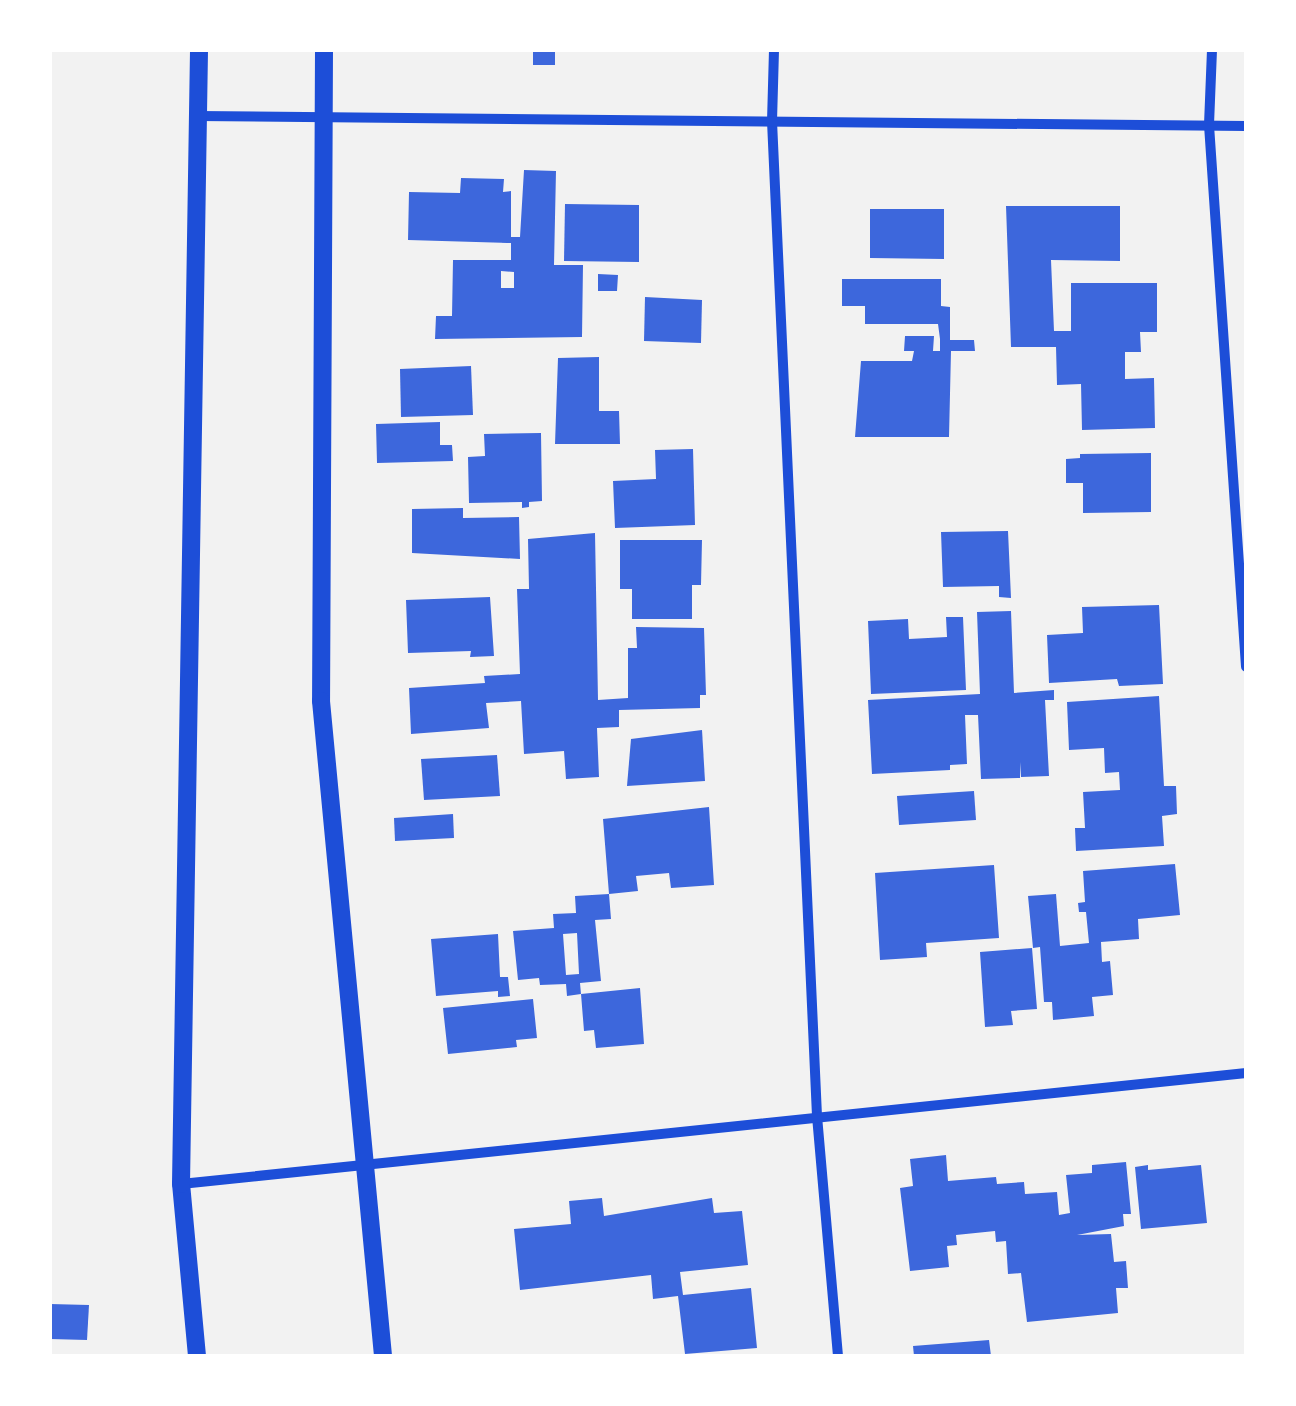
<!DOCTYPE html>
<style>
body{margin:0}
#map{position:relative;width:1296px;height:1406px;overflow:hidden;background:#f2f2f2;font-family:Quicksand,sans-serif}
div>[style]{position:absolute}
.building>*{inset:0;background:#3d67dc}
.minor>*{height:10px;margin:-5px;padding:0 5px;transform-origin:5px;border-radius:5px;background:#1d4ed8}
.tertiary>*{height:18px;margin:-9px;padding:0 9px;transform-origin:9px;border-radius:9px;background:#1d4ed8}
span{translate:-50% -50%;white-space:nowrap;text-align:center;line-height:1.15;-webkit-text-stroke:10px #fff;paint-order:stroke}
.frame{position:absolute;inset:0;border:52px solid #fff;pointer-events:none}
</style>
<div id="map">
<div class="building">
<div style="clip-path:polygon(533px 50px,555px 50px,555px 65px,533px 65px)"></div>
<div style="clip-path:polygon(evenodd,524px 170px,556px 171px,554px 265px,583px 265px,582px 337px,435px 339px,436px 316px,452px 316px,453px 260px,511px 260px,511px 243px,408px 240px,409px 192px,460px 193px,461px 178px,504px 179px,503px 192px,511px 191px,511px 237px,520px 237px,524px 170px,501px 271px,514px 272px,514px 288px,501px 288px,501px 271px)"></div>
<div style="clip-path:polygon(565px 204px,639px 205px,639px 262px,564px 261px)"></div>
<div style="clip-path:polygon(1006px 206px,1120px 206px,1120px 261px,1051px 260px,1054px 331px,1071px 331px,1071px 283px,1157px 283px,1157px 332px,1140px 332px,1141px 352px,1125px 352px,1125px 379px,1154px 378px,1155px 428px,1082px 430px,1081px 384px,1057px 385px,1056px 347px,1011px 347px)"></div>
<div style="clip-path:polygon(870px 209px,944px 209px,944px 259px,870px 258px)"></div>
<div style="clip-path:polygon(598px 274px,618px 275px,617px 291px,598px 291px)"></div>
<div style="clip-path:polygon(842px 279px,941px 279px,941px 306px,950px 307px,950px 340px,974px 340px,975px 351px,951px 351px,949px 437px,855px 437px,861px 361px,912px 361px,914px 351px,904px 351px,905px 336px,934px 336px,933px 351px,940px 351px,940px 339px,938px 324px,865px 324px,865px 306px,842px 306px)"></div>
<div style="clip-path:polygon(645px 297px,702px 300px,701px 343px,644px 341px)"></div>
<div style="clip-path:polygon(599px 357px,599px 411px,619px 411px,620px 444px,555px 444px,558px 358px)"></div>
<div style="clip-path:polygon(471px 366px,473px 415px,401px 417px,400px 369px)"></div>
<div style="clip-path:polygon(440px 422px,440px 445px,452px 445px,453px 461px,377px 463px,376px 424px)"></div>
<div style="clip-path:polygon(541px 433px,542px 501px,529px 502px,529px 507px,522px 508px,522px 502px,469px 503px,468px 457px,485px 456px,484px 434px)"></div>
<div style="clip-path:polygon(693px 449px,695px 525px,615px 528px,613px 481px,656px 479px,655px 450px)"></div>
<div style="clip-path:polygon(1151px 453px,1151px 512px,1083px 513px,1083px 483px,1066px 483px,1066px 459px,1080px 458px,1080px 454px)"></div>
<div style="clip-path:polygon(463px 508px,463px 518px,519px 517px,520px 559px,412px 553px,412px 509px)"></div>
<div style="clip-path:polygon(1008px 531px,1011px 598px,999px 597px,999px 586px,943px 587px,941px 532px)"></div>
<div style="clip-path:polygon(595px 533px,598px 700px,628px 698px,628px 648px,637px 648px,636px 627px,704px 628px,706px 695px,700px 695px,700px 708px,619px 710px,619px 727px,597px 728px,599px 777px,566px 779px,564px 751px,524px 754px,521px 701px,486px 703px,489px 728px,411px 734px,409px 688px,485px 683px,484px 676px,520px 674px,517px 589px,529px 589px,528px 539px)"></div>
<div style="clip-path:polygon(620px 540px,702px 540px,701px 585px,692px 585px,692px 619px,632px 619px,632px 589px,620px 589px)"></div>
<div style="clip-path:polygon(490px 597px,494px 656px,470px 657px,471px 651px,408px 653px,406px 600px)"></div>
<div style="clip-path:polygon(1159px 605px,1163px 684px,1119px 686px,1117px 679px,1049px 683px,1047px 635px,1083px 633px,1082px 607px)"></div>
<div style="clip-path:polygon(1011px 611px,1014px 693px,1054px 690px,1054px 700px,1045px 700px,1049px 776px,1021px 777px,1020px 762px,1020px 778px,981px 779px,978px 715px,965px 715px,967px 764px,950px 765px,950px 770px,872px 774px,868px 700px,980px 694px,977px 612px)"></div>
<div style="clip-path:polygon(946px 617px,963px 617px,966px 690px,871px 694px,868px 621px,908px 619px,909px 639px,947px 637px)"></div>
<div style="clip-path:polygon(1159px 696px,1164px 786px,1176px 786px,1177px 814px,1162px 816px,1164px 846px,1076px 851px,1075px 828px,1085px 828px,1083px 792px,1120px 790px,1119px 772px,1105px 773px,1104px 748px,1069px 750px,1067px 702px)"></div>
<div style="clip-path:polygon(702px 730px,705px 781px,627px 786px,631px 739px)"></div>
<div style="clip-path:polygon(497px 755px,500px 796px,424px 800px,421px 759px)"></div>
<div style="clip-path:polygon(974px 791px,976px 820px,899px 825px,897px 796px)"></div>
<div style="clip-path:polygon(709px 807px,714px 885px,671px 888px,669px 873px,636px 876px,638px 891px,609px 894px,603px 819px)"></div>
<div style="clip-path:polygon(453px 814px,454px 838px,395px 841px,394px 818px)"></div>
<div style="clip-path:polygon(1175px 864px,1180px 915px,1138px 919px,1139px 939px,1101px 942px,1102px 962px,1110px 961px,1113px 995px,1092px 997px,1094px 1016px,1053px 1020px,1052px 1002px,1044px 1002px,1040px 947px,1033px 948px,1028px 896px,1056px 894px,1060px 946px,1089px 943px,1086px 912px,1079px 912px,1078px 903px,1085px 902px,1083px 871px)"></div>
<div style="clip-path:polygon(994px 865px,999px 938px,926px 943px,927px 957px,880px 960px,875px 873px)"></div>
<div style="clip-path:polygon(evenodd,609px 894px,611px 919px,595px 920px,601px 981px,580px 983px,581px 994px,567px 996px,566px 984px,540px 985px,539px 978px,518px 980px,513px 931px,554px 928px,553px 914px,576px 913px,575px 896px,609px 894px,577px 933px,579px 974px,566px 975px,563px 934px,577px 933px)"></div>
<div style="clip-path:polygon(498px 934px,500px 977px,508px 977px,510px 996px,498px 997px,498px 991px,436px 996px,431px 939px)"></div>
<div style="clip-path:polygon(1032px 948px,1037px 1009px,1011px 1011px,1013px 1025px,985px 1027px,980px 952px)"></div>
<div style="clip-path:polygon(640px 988px,644px 1044px,596px 1048px,594px 1030px,584px 1031px,581px 994px)"></div>
<div style="clip-path:polygon(533px 999px,537px 1038px,516px 1040px,517px 1047px,448px 1054px,443px 1008px)"></div>
<div style="clip-path:polygon(946px 1155px,948px 1181px,996px 1177px,997px 1184px,1024px 1182px,1025px 1194px,1057px 1192px,1059px 1215px,1070px 1213px,1066px 1175px,1092px 1173px,1092px 1165px,1126px 1162px,1131px 1214px,1123px 1214px,1124px 1226px,1077px 1235px,1111px 1234px,1114px 1262px,1126px 1261px,1128px 1288px,1116px 1288px,1118px 1313px,1027px 1322px,1021px 1273px,1008px 1274px,1006px 1241px,996px 1242px,995px 1231px,956px 1235px,957px 1245px,947px 1246px,949px 1267px,910px 1271px,900px 1188px,913px 1186px,910px 1159px)"></div>
<div style="clip-path:polygon(1148px 1165px,1148px 1170px,1201px 1165px,1207px 1223px,1141px 1229px,1135px 1167px)"></div>
<div style="clip-path:polygon(602px 1198px,604px 1216px,712px 1198px,714px 1213px,742px 1211px,748px 1265px,680px 1272px,683px 1295px,751px 1288px,757px 1348px,685px 1354px,678px 1296px,653px 1299px,651px 1275px,520px 1290px,514px 1229px,571px 1224px,569px 1201px)"></div>
<div style="clip-path:polygon(50px 1304px,89px 1305px,87px 1340px,50px 1339px)"></div>
<div style="clip-path:polygon(989px 1340px,991px 1356px,914px 1356px,913px 1346px)"></div>
</div>
<div class="minor">
<div style="left:774px;top:50px;width:71px;rotate:91.6deg"></div>
<div style="left:772px;top:121px;width:996px;rotate:87.41deg"></div>
<div style="left:817px;top:1116px;width:241px;rotate:85deg"></div>
<div style="left:1212px;top:50px;width:75px;rotate:92.3deg"></div>
<div style="left:1209px;top:125px;width:543px;rotate:86.09deg"></div>
<div style="left:197px;top:116px;width:1049px;rotate:0.55deg"></div>
<div style="left:181px;top:1184px;width:1071px;rotate:-5.95deg"></div>
</div>
<div class="tertiary">
<div style="left:324px;top:50px;width:651px;rotate:90.26deg"></div>
<div style="left:321px;top:701px;width:658px;rotate:84.59deg"></div>
<div style="left:197px;top:1356px;width:173px;rotate:-95.3deg"></div>
<div style="left:181px;top:1184px;width:1134px;rotate:-89.09deg"></div>
</div>
<div class="frame"></div>
</div>
